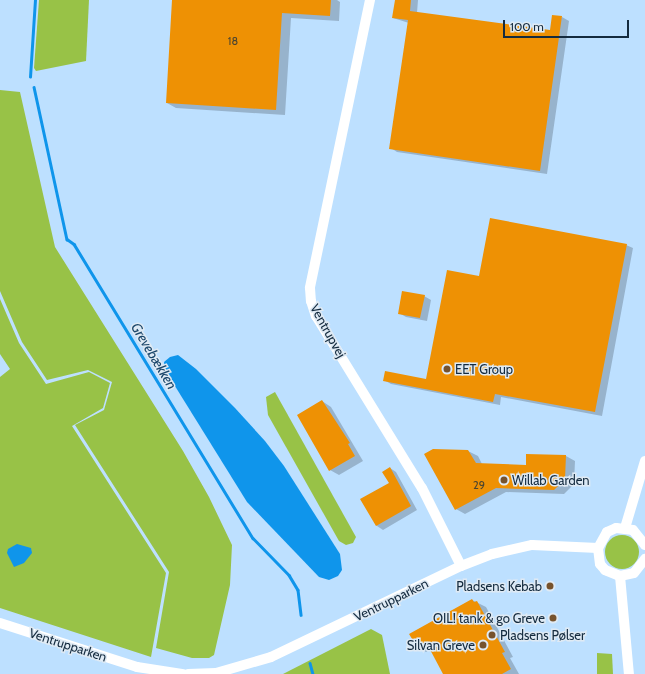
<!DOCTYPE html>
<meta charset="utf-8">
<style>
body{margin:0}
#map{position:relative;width:645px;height:674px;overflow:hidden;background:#bde0ff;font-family:Cabin,sans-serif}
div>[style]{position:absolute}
.green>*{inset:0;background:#98c247}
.round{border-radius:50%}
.water>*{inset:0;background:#0f95eb}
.shadow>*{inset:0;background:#0003}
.stream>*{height:2.5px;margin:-1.25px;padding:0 1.25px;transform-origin:1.25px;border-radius:1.25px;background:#0f95eb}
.building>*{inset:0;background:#ee9104}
.minor>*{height:10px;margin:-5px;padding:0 5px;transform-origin:5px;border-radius:5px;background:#fff}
.dots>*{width:11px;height:11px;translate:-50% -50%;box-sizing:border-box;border:2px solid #dfeaf4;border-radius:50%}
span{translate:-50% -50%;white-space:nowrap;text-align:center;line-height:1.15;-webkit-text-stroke:3px #dfeaf4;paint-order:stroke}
.number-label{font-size:11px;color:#4a4430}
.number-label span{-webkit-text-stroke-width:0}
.street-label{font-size:13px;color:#142b3f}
.poi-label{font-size:13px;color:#142b3f}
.left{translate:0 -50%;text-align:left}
.right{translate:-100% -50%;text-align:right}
.water-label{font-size:14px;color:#1b476b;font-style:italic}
.scale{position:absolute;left:503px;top:20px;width:126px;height:18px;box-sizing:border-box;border:2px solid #142b3f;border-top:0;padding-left:5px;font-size:12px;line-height:14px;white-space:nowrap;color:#142b3f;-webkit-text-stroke:3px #dfeaf4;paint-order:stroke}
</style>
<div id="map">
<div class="green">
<div style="clip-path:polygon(39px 0,89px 0,86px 61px,36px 71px,34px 68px)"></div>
<div style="clip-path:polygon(0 90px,20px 92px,55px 247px,183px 451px,209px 497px,232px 545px,230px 585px,214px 655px,209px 658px,192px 658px,156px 648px,169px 572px,75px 425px,104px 410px,112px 382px,88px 370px,47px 380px,22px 342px,0 291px)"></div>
<div style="clip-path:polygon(0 299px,19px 343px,46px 384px,89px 372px,110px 383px,103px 408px,72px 426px,166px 573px,151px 657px,0 608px,0 377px,10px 369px,0 354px)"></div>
<div style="clip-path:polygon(275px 392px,356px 537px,353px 543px,346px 545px,339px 541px,268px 415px,266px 397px)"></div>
<div class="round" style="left:605px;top:535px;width:34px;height:34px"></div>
<div style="clip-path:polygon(371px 629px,382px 635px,390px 674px,283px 674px)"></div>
<div style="clip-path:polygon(597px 653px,612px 654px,613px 674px,597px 674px)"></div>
</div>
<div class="water">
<div style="clip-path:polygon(178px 355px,196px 369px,235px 408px,265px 441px,284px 466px,340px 554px,342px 570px,338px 576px,329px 580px,319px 577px,247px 502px,165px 370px,164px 362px,170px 357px)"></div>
<div style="clip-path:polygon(17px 544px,31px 548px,32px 553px,24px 563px,14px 567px,7px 553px,8px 549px)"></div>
</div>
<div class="shadow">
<div style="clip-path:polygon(173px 0,337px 0,340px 2px,339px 21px,291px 18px,285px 115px,176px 108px,167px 103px)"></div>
<div style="clip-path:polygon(396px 0,418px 0,417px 13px,551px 31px,562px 17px,569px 21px,547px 174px,397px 152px,391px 148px,409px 23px,393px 18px)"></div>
<div style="clip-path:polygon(626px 245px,633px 248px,602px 416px,501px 397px,500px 405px,391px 384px,384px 380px,427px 380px)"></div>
<div style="clip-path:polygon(424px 296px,431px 300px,427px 321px,406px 317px,399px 313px)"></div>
<div style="clip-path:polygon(322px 401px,331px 407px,363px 461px,339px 475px,330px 470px)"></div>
<div style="clip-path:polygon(468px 451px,478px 456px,482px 464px,527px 466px,527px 455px,566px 456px,575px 461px,574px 484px,564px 494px,506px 492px,465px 514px,456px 509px)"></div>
<div style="clip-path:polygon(390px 468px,396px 472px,417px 510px,383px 530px,377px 526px,362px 500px,390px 483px)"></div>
<div style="clip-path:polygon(472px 600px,486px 607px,513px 657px,510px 658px,519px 674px,444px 674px,431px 649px,426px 652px,417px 647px)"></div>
</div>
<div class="stream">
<div style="left:30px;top:77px;width:77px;rotate:-86.3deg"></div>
<div style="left:34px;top:87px;width:156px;rotate:77.8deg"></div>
<div style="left:67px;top:239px;width:9px;rotate:36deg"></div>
<div style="left:74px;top:244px;width:344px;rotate:58.7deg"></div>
<div style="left:253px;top:538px;width:52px;rotate:45.8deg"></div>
<div style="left:289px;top:575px;width:17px;rotate:59deg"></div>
<div style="left:298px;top:590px;width:25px;rotate:83deg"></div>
<div style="left:310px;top:663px;width:11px;rotate:75deg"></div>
</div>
<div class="building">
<div style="clip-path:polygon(172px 0,331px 0,330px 16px,282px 13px,276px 110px,166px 103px)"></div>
<div style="clip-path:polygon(395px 0,411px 0,410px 11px,550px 30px,552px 15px,562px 16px,540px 171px,389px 149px,408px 20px,392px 18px)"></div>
<div style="clip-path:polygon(490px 218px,627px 244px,595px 412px,495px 394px,493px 402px,383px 381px,385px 371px,426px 379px,447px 270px,479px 276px)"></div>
<div style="clip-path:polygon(402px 291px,425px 295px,420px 318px,398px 314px)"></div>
<div style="clip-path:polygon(322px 400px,350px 443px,348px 444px,355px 456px,329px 471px,297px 415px)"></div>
<div style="clip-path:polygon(433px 449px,468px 450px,476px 463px,526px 465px,526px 454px,566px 455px,565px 479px,554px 490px,496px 488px,455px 510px,424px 454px)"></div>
<div style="clip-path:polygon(390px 467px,411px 506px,376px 526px,360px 499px,389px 483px,382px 472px)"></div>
<div style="clip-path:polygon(472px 599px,474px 602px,477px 601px,505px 652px,502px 653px,511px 669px,502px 674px,443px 674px,426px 642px,417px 647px,409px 634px)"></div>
</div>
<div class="minor">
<div style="left:370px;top:0;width:294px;rotate:101.8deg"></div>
<div style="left:310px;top:288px;width:13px;rotate:86deg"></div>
<div style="left:311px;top:301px;width:16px;rotate:72deg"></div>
<div style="left:316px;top:316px;width:202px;rotate:58.4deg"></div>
<div style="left:422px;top:488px;width:87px;rotate:63.4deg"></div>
<div style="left:625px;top:528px;width:70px;rotate:-73.4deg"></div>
<div style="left:645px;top:545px;width:19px;rotate:-129deg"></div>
<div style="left:633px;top:530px;width:17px;rotate:-173deg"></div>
<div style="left:616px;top:528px;width:10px;rotate:156deg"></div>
<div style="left:607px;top:532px;width:18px;rotate:119deg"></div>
<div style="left:598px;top:548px;width:16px;rotate:83deg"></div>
<div style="left:600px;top:564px;width:8px;rotate:50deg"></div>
<div style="left:605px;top:570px;width:16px;rotate:22deg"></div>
<div style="left:620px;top:576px;width:14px;rotate:-12deg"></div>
<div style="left:634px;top:573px;width:18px;rotate:-52deg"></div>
<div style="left:620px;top:576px;width:98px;rotate:84.8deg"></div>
<div style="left:0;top:623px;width:144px;rotate:17.8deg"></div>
<div style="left:137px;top:667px;width:47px;rotate:8.7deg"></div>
<div style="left:188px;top:674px;width:28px;rotate:-2deg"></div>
<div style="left:216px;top:673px;width:57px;rotate:-16.2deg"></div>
<div style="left:271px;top:657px;width:211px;rotate:-25.6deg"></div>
<div style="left:461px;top:566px;width:33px;rotate:-21deg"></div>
<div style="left:492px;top:554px;width:41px;rotate:-12.7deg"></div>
<div style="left:532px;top:545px;width:66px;rotate:2.6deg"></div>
</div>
<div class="dots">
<div style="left:447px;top:369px;background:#77532d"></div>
<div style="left:504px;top:480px;background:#77532d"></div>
<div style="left:550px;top:586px;background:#77532d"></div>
<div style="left:553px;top:618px;background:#77532d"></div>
<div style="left:492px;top:635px;background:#77532d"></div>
<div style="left:483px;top:645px;background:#77532d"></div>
</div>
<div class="number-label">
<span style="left:233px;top:41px">18</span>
<span style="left:479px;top:485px">29</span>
</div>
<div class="street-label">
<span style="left:328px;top:331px;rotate:61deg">Ventrupvej</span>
<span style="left:391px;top:600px;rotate:-26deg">Ventrupparken</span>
<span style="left:68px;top:645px;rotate:18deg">Ventrupparken</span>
</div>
<div class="poi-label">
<span class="left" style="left:455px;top:369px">EET Group</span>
<span class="left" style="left:512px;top:480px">Willab Garden</span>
<span class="right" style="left:542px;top:586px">Pladsens Kebab</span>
<span class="right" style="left:545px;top:618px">OIL! tank &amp; go Greve</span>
<span class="left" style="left:500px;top:635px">Pladsens Pølser</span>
<span class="right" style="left:475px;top:645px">Silvan Greve</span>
</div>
<div class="water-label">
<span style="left:154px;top:356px;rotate:59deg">Grevebækken</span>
</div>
<div class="scale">100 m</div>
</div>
